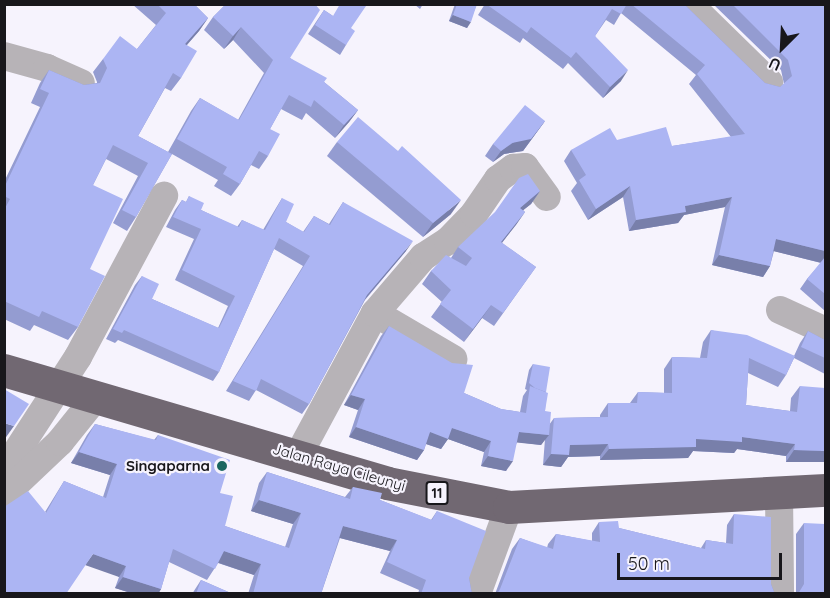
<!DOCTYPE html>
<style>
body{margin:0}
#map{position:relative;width:830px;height:598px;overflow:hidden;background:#f6f3fd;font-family:Quicksand,sans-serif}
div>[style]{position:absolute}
.minor>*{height:28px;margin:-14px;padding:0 14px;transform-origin:14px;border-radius:14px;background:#b7b3b7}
.highway>*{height:33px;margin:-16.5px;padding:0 16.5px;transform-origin:16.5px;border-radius:16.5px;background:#716872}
.wall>*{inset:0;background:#949cd1}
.shaded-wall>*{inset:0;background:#787faa}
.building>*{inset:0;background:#acb5f3}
.dots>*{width:16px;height:16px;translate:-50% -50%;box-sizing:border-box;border:3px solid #f6f3fd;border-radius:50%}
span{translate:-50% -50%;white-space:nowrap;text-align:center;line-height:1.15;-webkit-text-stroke:4.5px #f6f3fd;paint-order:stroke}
.shield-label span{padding:2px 4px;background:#f6f3fd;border:2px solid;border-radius:4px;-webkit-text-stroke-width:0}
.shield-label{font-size:14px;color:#18171b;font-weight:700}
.poi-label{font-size:15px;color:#18171b;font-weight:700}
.right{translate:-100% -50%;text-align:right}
.street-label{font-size:15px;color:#18171b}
.frame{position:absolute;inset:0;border:6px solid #18171b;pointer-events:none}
.north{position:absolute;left:752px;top:18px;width:60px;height:60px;-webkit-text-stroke:4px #f6f3fd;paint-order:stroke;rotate:204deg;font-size:16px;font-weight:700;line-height:24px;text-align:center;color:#18171b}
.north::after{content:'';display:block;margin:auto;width:21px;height:27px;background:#18171b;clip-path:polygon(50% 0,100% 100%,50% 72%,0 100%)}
.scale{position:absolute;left:617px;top:553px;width:165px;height:27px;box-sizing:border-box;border:3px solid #18171b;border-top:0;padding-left:8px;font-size:18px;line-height:21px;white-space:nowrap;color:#18171b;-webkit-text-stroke:4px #f6f3fd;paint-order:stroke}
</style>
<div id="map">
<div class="minor">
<div style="left:689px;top:4px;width:112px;rotate:44.3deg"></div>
<div style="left:4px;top:56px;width:45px;rotate:15.6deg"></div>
<div style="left:47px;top:68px;width:37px;rotate:24deg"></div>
<div style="left:780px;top:310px;width:51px;rotate:24.5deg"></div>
<div style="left:375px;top:313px;width:91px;rotate:30.5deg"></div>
<div style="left:298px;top:456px;width:162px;rotate:-61.7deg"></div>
<div style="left:375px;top:313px;width:74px;rotate:-49.4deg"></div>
<div style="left:423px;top:257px;width:30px;rotate:-33deg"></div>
<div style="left:448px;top:241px;width:37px;rotate:-46deg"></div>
<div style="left:474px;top:214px;width:42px;rotate:-55.6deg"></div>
<div style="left:498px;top:179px;width:19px;rotate:-36deg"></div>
<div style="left:513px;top:168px;width:12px;rotate:-5deg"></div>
<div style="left:525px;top:167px;width:37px;rotate:54deg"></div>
<div style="left:4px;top:471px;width:136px;rotate:-57deg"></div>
<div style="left:78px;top:357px;width:183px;rotate:-61.9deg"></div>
<div style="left:779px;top:492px;width:102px;rotate:89.4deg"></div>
<div style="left:4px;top:495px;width:77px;rotate:-43.4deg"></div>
<div style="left:60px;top:442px;width:59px;rotate:-51.2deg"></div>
<div style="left:477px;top:594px;width:93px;rotate:-69.8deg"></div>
</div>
<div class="highway">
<div style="left:4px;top:370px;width:399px;rotate:16.4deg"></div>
<div style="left:387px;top:483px;width:124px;rotate:11.1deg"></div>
<div style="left:509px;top:507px;width:317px;rotate:-3.1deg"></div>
</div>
<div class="wall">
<div style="clip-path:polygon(132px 4px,194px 4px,208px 18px,199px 31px,187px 45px,181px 78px,171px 91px,165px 88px,138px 136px,168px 152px,191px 111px,200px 98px,238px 120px,264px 73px,233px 40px,224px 49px,204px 30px,213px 17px,226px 4px,290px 58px,324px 82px,358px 110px,349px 122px,335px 138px,306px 113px,302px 120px,281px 109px,270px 129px,268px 156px,259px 169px,251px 165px,240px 184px,231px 196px,214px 186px,218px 180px,172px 154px,136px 217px,127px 231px,113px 223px,138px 176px,106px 159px,93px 185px,90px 269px,78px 327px,68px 340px,34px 325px,30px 331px,4px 319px,4px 182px,40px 107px,31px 103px,40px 83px,49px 70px,84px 85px,97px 83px,97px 82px,93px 72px,103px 59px,137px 49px,156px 25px)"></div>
<div style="clip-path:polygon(414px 4px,423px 4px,420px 9px)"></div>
<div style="clip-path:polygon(455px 4px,477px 4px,467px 28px,449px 21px)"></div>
<div style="clip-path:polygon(485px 4px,684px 4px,765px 83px,780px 87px,784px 84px,781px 70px,713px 4px,825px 4px,825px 311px,800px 289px,807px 279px,821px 263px,774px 251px,770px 266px,763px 277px,712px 265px,725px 207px,684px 215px,678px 223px,629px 231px,623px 197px,588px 220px,571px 191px,577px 183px,564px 161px,571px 150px,617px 140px,672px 146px,731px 137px,689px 84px,696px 75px,621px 13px,614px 25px,606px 20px,595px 36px,621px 81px,603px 98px,568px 63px,563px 69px,523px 38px,520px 43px,478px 15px)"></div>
<div style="clip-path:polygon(324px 10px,351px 28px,346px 45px,340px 55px,308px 34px)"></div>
<div style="clip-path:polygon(545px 121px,523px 151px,504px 154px,493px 162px,485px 156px,493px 144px)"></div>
<div style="clip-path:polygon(337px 142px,398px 151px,451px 214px,423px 237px,327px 156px)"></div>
<div style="clip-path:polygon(540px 191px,531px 204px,523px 210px,525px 212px,502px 243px,536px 267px,494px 326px,482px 318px,464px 342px,431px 317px,442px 302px,422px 284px,431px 271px,451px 258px,458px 247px)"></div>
<div style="clip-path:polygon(189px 196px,201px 210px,237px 227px,242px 220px,263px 230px,276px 208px,282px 198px,286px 222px,303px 232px,314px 216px,329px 224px,343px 202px,406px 251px,365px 300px,309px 404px,302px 414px,256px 390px,249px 401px,226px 391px,303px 266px,274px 249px,219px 372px,213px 381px,118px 340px,115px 343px,106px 339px,135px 285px,142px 276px,152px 299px,218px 328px,228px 306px,175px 280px,194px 239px,166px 227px,175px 210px,182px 200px,186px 202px)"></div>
<div style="clip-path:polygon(389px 326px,464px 393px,501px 409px,520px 412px,523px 396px,527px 390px,525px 389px,529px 370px,533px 364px,546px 392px,545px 411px,549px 425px,554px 418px,600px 417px,600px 415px,608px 403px,630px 403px,638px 392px,664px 393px,664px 369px,672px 357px,700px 358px,703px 342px,711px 330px,794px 356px,800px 343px,808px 331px,825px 340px,825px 374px,794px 358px,786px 375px,778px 387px,748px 373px,746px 405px,790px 411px,791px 398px,800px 386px,825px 462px,786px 462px,786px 456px,737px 449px,734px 453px,693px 451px,688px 458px,600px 460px,600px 456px,568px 457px,561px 467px,543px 465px,545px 439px,541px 445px,517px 442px,506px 471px,481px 466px,484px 452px,448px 439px,441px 449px,426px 444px,424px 450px,417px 460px,349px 437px,358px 410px,344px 405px,381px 336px)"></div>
<div style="clip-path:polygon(95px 424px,154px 440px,158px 435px,220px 493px,225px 526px,285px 547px,293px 524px,251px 511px,259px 483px,267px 472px,345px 497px,353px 487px,380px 500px,431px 520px,437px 511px,469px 578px,472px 594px,418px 594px,419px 590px,380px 573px,390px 551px,340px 538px,321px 594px,248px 594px,254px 575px,218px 563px,207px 580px,169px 562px,161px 589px,158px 594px,134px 594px,115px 588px,119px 577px,45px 512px,64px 481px,103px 497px,110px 475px,71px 463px,87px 435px)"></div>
<div style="clip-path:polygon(734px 514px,771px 584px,774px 592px,777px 594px,495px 594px,512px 549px,520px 538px,547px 548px,548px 544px,556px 534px,592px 541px,592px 533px,599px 522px,619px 528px,701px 548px,706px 540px,726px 543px,727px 525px)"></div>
<div style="clip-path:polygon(804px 523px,825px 594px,796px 594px,796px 534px)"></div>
<div style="clip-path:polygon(201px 580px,233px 594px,192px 594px)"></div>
</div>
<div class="shaded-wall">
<div style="clip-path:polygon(453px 15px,471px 22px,467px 28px,449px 21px)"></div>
<div style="clip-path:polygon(208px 18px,199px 31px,176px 57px,185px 44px)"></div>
<div style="clip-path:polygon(241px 27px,233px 40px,224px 49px,233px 36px)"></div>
<div style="clip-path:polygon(628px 70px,621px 81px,603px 98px,610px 87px)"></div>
<div style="clip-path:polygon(358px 110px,349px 122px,335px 138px,344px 125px)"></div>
<div style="clip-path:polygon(545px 121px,523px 151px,504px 154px,493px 162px,501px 151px)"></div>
<div style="clip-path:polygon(630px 186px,623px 197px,588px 220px,596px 209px)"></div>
<div style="clip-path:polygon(540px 191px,531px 204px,511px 220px,520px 208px)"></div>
<div style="clip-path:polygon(732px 197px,725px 207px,684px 215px,678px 223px,629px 231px,636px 220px,685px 206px)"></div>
<div style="clip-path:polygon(461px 200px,451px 214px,423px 237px,433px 223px)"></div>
<div style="clip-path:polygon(525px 212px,516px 225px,492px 255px,501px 242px)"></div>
<div style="clip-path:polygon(776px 239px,825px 251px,825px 258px,822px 263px,769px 250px)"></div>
<div style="clip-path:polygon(413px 241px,406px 251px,360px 305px,367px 295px)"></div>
<div style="clip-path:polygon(719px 255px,770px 266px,763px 277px,712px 265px)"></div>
<div style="clip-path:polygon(491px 305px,482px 318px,464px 342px,473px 329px)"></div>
<div style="clip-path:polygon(351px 395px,365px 399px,358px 410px,344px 405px)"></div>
<div style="clip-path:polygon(4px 423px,14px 426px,4px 440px)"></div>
<div style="clip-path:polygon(356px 427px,424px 450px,417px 460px,349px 437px)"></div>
<div style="clip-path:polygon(452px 428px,491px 441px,484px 452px,448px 439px,441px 449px,423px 443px,430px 432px)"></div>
<div style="clip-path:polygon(519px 432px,549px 435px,541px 445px,512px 442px)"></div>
<div style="clip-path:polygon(742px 437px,795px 444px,786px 456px,737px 449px,734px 453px,693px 451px,688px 458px,600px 460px,609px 449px,696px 439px)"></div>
<div style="clip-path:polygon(608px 444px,600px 456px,568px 457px,561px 467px,543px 465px,551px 454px,570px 445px)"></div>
<div style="clip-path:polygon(794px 450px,825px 451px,825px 462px,786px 462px)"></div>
<div style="clip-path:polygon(79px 452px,117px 464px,110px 475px,71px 463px)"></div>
<div style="clip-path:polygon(488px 456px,513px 461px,506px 471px,481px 466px)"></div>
<div style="clip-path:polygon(259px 500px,301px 513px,293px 524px,251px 511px)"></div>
<div style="clip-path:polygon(343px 526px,397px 540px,390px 551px,336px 537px)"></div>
<div style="clip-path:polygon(224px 551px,261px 564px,254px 575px,216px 562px)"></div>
<div style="clip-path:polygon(93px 554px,126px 566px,119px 577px,85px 565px)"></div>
<div style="clip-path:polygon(123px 577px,161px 589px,158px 594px,134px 594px,115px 588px)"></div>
</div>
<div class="building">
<div style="clip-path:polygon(157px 4px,194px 4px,208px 18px,185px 44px,197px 51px,181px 78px,173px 73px,138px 136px,172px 154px,136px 217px,122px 210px,148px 163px,113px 145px,93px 185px,123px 199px,90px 269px,105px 276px,78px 327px,42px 311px,39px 317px,4px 301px,4px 210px,10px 199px,4px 196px,4px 188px,49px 93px,40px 89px,49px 70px,84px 85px,100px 83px,107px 68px,103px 59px,120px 36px,137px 49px,166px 13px)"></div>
<div style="clip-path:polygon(226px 4px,315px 4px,320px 10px,290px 58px,327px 78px,324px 82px,358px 110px,344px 125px,314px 100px,311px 107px,289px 95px,270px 129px,280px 134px,268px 156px,259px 151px,240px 184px,223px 174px,227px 167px,177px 139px,200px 98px,239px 120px,273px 60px,241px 27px,233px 36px,213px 17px)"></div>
<div style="clip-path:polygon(340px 4px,364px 4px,366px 6px,351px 28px,355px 31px,346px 45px,315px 25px,324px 10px,333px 16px)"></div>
<div style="clip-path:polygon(457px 4px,477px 4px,471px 22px,453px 15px)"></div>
<div style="clip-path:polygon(486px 4px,627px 4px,621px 14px,612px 9px,595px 36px,628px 70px,610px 87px,576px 52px,571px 58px,531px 27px,527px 33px)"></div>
<div style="clip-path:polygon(631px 4px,684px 4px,765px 83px,780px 87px,792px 76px,788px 60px,732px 4px,825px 4px,825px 251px,776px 239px,770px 266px,719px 255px,732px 197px,685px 206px,686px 212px,636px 220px,630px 186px,596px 209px,579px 180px,586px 175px,571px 150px,610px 128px,617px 140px,666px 127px,672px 146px,745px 134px,697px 74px,705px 65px)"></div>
<div style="clip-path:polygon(525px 105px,545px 121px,531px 139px,512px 143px,501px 151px,493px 144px)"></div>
<div style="clip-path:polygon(358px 117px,398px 151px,402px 146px,461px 200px,433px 223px,337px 142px)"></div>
<div style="clip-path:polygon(528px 174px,540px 191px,520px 208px,525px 212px,501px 242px,536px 267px,503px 313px,491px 305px,473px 329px,440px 304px,451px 290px,431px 271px,446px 255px,466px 266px,472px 258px,458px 247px,495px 212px,519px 178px)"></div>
<div style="clip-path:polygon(189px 196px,204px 203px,201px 210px,239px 227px,242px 220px,265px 230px,282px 198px,294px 204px,286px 222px,304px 232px,314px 216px,330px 225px,343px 202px,413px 241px,367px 295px,309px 404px,261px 379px,256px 391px,233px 381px,310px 256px,279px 238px,219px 372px,124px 330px,122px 333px,113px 329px,142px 276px,159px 284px,152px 299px,219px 328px,235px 296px,182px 270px,201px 229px,173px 217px,182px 200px,186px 202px)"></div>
<div style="clip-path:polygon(825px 257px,825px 294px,807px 279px)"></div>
<div style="clip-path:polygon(389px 326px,452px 363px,473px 365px,464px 393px,501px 409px,526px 413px,530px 386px,548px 393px,545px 411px,551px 412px,549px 435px,519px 432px,513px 461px,488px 456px,491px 441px,452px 428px,448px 439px,430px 432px,424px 450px,356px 427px,365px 399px,351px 395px)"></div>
<div style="clip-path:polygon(711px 330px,747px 335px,795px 356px,786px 375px,749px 358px,746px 405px,797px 412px,800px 386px,825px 388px,825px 451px,794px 450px,795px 444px,742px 437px,742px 442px,696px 439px,696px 447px,609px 449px,608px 444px,570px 445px,569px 455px,551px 454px,554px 418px,608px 417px,608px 403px,637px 403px,638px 392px,672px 393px,672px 357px,707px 358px)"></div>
<div style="clip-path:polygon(808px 331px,825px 340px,825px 358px,801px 347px)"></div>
<div style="clip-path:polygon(533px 364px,550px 367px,546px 392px,535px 388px,529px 383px)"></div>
<div style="clip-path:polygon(4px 389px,29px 404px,14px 426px,4px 423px)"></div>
<div style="clip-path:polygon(95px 424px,156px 440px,158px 435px,230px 460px,220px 493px,233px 496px,225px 526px,289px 548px,301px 513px,259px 500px,267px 472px,350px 499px,353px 487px,382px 493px,380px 500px,432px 520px,437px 511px,486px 531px,469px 578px,472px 594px,421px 594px,426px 580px,387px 562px,397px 540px,343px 526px,321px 594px,253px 594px,261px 564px,224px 551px,215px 569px,173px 549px,161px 589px,123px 577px,126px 566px,93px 554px,66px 594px,4px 594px,4px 507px,28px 491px,46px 513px,64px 481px,106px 498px,117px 464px,79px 452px)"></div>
<div style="clip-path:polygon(734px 514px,771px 517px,771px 584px,774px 592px,777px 594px,497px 594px,500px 589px,520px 538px,553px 549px,556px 534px,600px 542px,599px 522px,618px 521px,619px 528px,705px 549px,706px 540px,733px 544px)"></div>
<div style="clip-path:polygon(804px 523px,825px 524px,825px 594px,798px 594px,804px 584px)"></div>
<div style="clip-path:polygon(201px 580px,233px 594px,196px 594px)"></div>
</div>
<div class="dots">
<div style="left:222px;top:466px;background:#1b6660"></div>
</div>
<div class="shield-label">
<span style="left:437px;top:493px">11</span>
</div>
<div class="poi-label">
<span class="right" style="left:210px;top:466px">Singaparna</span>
</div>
<div class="street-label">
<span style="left:339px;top:467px;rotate:16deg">Jalan Raya Cileunyi</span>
</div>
<div class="frame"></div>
<div class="north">U</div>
<div class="scale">50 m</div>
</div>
